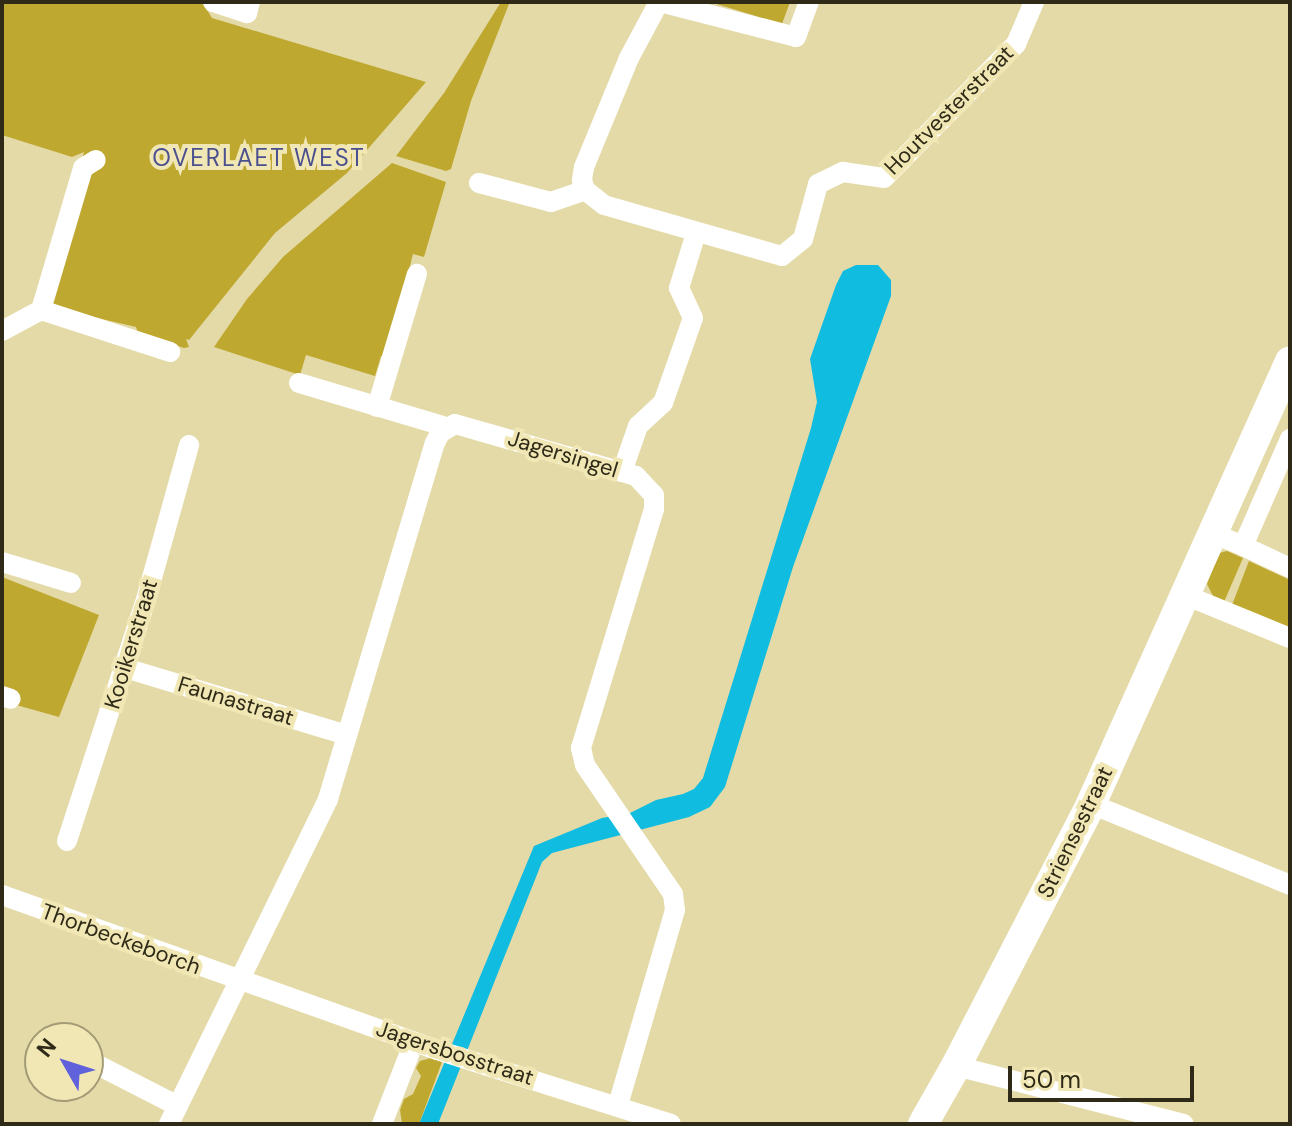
<!DOCTYPE html>
<style>
body{margin:0}
#map{position:relative;width:1292px;height:1126px;overflow:hidden;background:#e4daa8;font-family:"DM Sans",sans-serif}
div>[style]{position:absolute}
.green>*{inset:0;background:#bfa82f}
.water>*{inset:0;background:#10bcdf}
.street>*{height:20px;margin:-10px;padding:0 10px;transform-origin:10px;border-radius:10px;background:#fff}
.secondary>*{height:30px;margin:-15px;padding:0 15px;transform-origin:15px;border-radius:15px;background:#fff}
span{translate:-50% -50%;white-space:nowrap;text-align:center;line-height:1.15;-webkit-text-stroke:8px #f1e7b5;paint-order:stroke}
.street-label{font-size:22px;color:#2e2a17}
.neighbourhood-label{font-size:24px;color:#4b508e;letter-spacing:2px}
.frame{position:absolute;inset:0;border:4px solid #2e2a17;pointer-events:none}
.north{position:absolute;left:24px;top:1022px;width:80px;height:80px;box-sizing:border-box;background:#f1e7b5;border:2px solid #a39b76;border-radius:50%;rotate:309deg;font-size:22px;font-weight:700;line-height:32px;text-align:center;color:#2e2a17}
.north::after{content:'';display:block;margin:auto;width:28px;height:36px;background:#5f62da;clip-path:polygon(50% 0,100% 100%,50% 72%,0 100%)}
.scale{position:absolute;left:1008px;top:1066px;width:186px;height:36px;box-sizing:border-box;border:4px solid #2e2a17;border-top:0;padding-left:10px;font-size:24px;line-height:28px;white-space:nowrap;color:#2e2a17;-webkit-text-stroke:6px #f1e7b5;paint-order:stroke}
</style>
<div id="map">
<div class="green">
<div style="clip-path:polygon(2px 2px,202px 2px,212px 18px,426px 82px,347px 173px,275px 233px,189px 340px,186px 339px,189px 347px,184px 348px,138px 333px,136px 327px,38px 304px,84px 152px,72px 157px,2px 135px)"></div>
<div style="clip-path:polygon(501px 2px,509px 4px,471px 101px,451px 169px,446px 171px,396px 156px,444px 93px)"></div>
<div style="clip-path:polygon(710px 2px,790px 2px,782px 24px)"></div>
<div style="clip-path:polygon(392px 163px,446px 182px,424px 257px,413px 254px,387px 357px,381px 356px,375px 376px,306px 355px,300px 375px,214px 347px,247px 299px,283px 257px)"></div>
<div style="clip-path:polygon(1227px 551px,1243px 558px,1224px 602px,1214px 598px,1207px 584px,1219px 553px)"></div>
<div style="clip-path:polygon(1249px 561px,1290px 580px,1290px 628px,1232px 605px)"></div>
<div style="clip-path:polygon(2px 577px,99px 615px,59px 717px,2px 701px)"></div>
<div style="clip-path:polygon(431px 1058px,442px 1062px,419px 1124px,402px 1124px,400px 1110px,404px 1099px,413px 1094px,421px 1076px,416px 1068px,420px 1061px)"></div>
</div>
<div class="water">
<div style="clip-path:polygon(856px 265px,878px 265px,891px 280px,891px 296px,793px 567px,725px 787px,710px 807px,689px 817px,552px 853px,542px 862px,438px 1124px,419px 1124px,534px 846px,602px 818px,630px 813px,656px 800px,683px 794px,694px 789px,703px 778px,811px 428px,817px 402px,810px 359px,836px 285px,843px 271px)"></div>
</div>
<div class="street">
<div style="left:213px;top:2px;width:36px;rotate:18deg"></div>
<div style="left:247px;top:13px;width:11px;rotate:-75deg"></div>
<div style="left:659px;top:2px;width:64px;rotate:118.2deg"></div>
<div style="left:629px;top:58px;width:118px;rotate:112.4deg"></div>
<div style="left:584px;top:167px;width:13px;rotate:99deg"></div>
<div style="left:582px;top:180px;width:10px;rotate:73deg"></div>
<div style="left:585px;top:190px;width:24px;rotate:38deg"></div>
<div style="left:604px;top:205px;width:185px;rotate:16deg"></div>
<div style="left:782px;top:256px;width:27px;rotate:-39deg"></div>
<div style="left:803px;top:239px;width:57px;rotate:-74.7deg"></div>
<div style="left:818px;top:184px;width:28px;rotate:-26deg"></div>
<div style="left:843px;top:172px;width:41px;rotate:8.3deg"></div>
<div style="left:884px;top:178px;width:188px;rotate:-45.4deg"></div>
<div style="left:1016px;top:44px;width:46px;rotate:-66.8deg"></div>
<div style="left:660px;top:2px;width:140px;rotate:14.4deg"></div>
<div style="left:796px;top:37px;width:37px;rotate:-70deg"></div>
<div style="left:479px;top:183px;width:74px;rotate:14.8deg"></div>
<div style="left:551px;top:202px;width:36px;rotate:-19deg"></div>
<div style="left:41px;top:310px;width:148px;rotate:-73.5deg"></div>
<div style="left:83px;top:168px;width:15px;rotate:-32deg"></div>
<div style="left:2px;top:331px;width:44px;rotate:-28.3deg"></div>
<div style="left:41px;top:310px;width:136px;rotate:18deg"></div>
<div style="left:299px;top:383px;width:154px;rotate:16.6deg"></div>
<div style="left:377px;top:407px;width:139px;rotate:-73.3deg"></div>
<div style="left:622px;top:472px;width:49px;rotate:-70.8deg"></div>
<div style="left:638px;top:426px;width:34px;rotate:-43deg"></div>
<div style="left:663px;top:403px;width:90px;rotate:-70.6deg"></div>
<div style="left:693px;top:318px;width:33px;rotate:-115deg"></div>
<div style="left:679px;top:288px;width:58px;rotate:-72.8deg"></div>
<div style="left:1214px;top:534px;width:31px;rotate:22deg"></div>
<div style="left:1243px;top:546px;width:117px;rotate:-66.3deg"></div>
<div style="left:1243px;top:546px;width:52px;rotate:25.1deg"></div>
<div style="left:2px;top:562px;width:72px;rotate:16.9deg"></div>
<div style="left:1185px;top:595px;width:113px;rotate:22.3deg"></div>
<div style="left:125px;top:668px;width:232px;rotate:16.8deg"></div>
<div style="left:2px;top:696px;width:9px;rotate:18deg"></div>
<div style="left:1091px;top:804px;width:215px;rotate:22.1deg"></div>
<div style="left:67px;top:841px;width:250px;rotate:-71.9deg"></div>
<div style="left:145px;top:603px;width:164px;rotate:-74.4deg"></div>
<div style="left:2px;top:895px;width:462px;rotate:19.6deg"></div>
<div style="left:437px;top:1050px;width:245px;rotate:17.5deg"></div>
<div style="left:88px;top:1060px;width:101px;rotate:27.1deg"></div>
<div style="left:956px;top:1066px;width:235px;rotate:14.3deg"></div>
<div style="left:169px;top:1124px;width:362px;rotate:-63.9deg"></div>
<div style="left:328px;top:799px;width:372px;rotate:-73.3deg"></div>
<div style="left:435px;top:443px;width:11px;rotate:-63deg"></div>
<div style="left:440px;top:433px;width:17px;rotate:-31deg"></div>
<div style="left:455px;top:424px;width:188px;rotate:16deg"></div>
<div style="left:636px;top:476px;width:26px;rotate:47deg"></div>
<div style="left:654px;top:495px;width:14px;rotate:90deg"></div>
<div style="left:654px;top:509px;width:250px;rotate:107deg"></div>
<div style="left:581px;top:748px;width:17px;rotate:77deg"></div>
<div style="left:585px;top:765px;width:156px;rotate:55.7deg"></div>
<div style="left:673px;top:894px;width:16px;rotate:83deg"></div>
<div style="left:675px;top:910px;width:203px;rotate:106.3deg"></div>
<div style="left:382px;top:1124px;width:88px;rotate:-68.7deg"></div>
</div>
<div class="secondary">
<div style="left:923px;top:1124px;width:67px;rotate:-60.4deg"></div>
<div style="left:956px;top:1066px;width:295px;rotate:-62.7deg"></div>
<div style="left:1091px;top:804px;width:485px;rotate:-65.8deg"></div>
</div>
<div class="street-label">
<span style="left:949px;top:110px;rotate:-45deg">Houtvesterstraat</span>
<span style="left:563px;top:454px;rotate:17deg">Jagersingel</span>
<span style="left:131px;top:644px;rotate:-73deg">Kooikerstraat</span>
<span style="left:236px;top:701px;rotate:17deg">Faunastraat</span>
<span style="left:1075px;top:832px;rotate:-64deg">Striensestraat</span>
<span style="left:121px;top:939px;rotate:20deg">Thorbeckeborch</span>
<span style="left:455px;top:1053px;rotate:18deg">Jagersbosstraat</span>
</div>
<div class="neighbourhood-label">
<span style="left:259px;top:158px">OVERLAET WEST</span>
</div>
<div class="frame"></div>
<div class="north">N</div>
<div class="scale">50 m</div>
</div>
